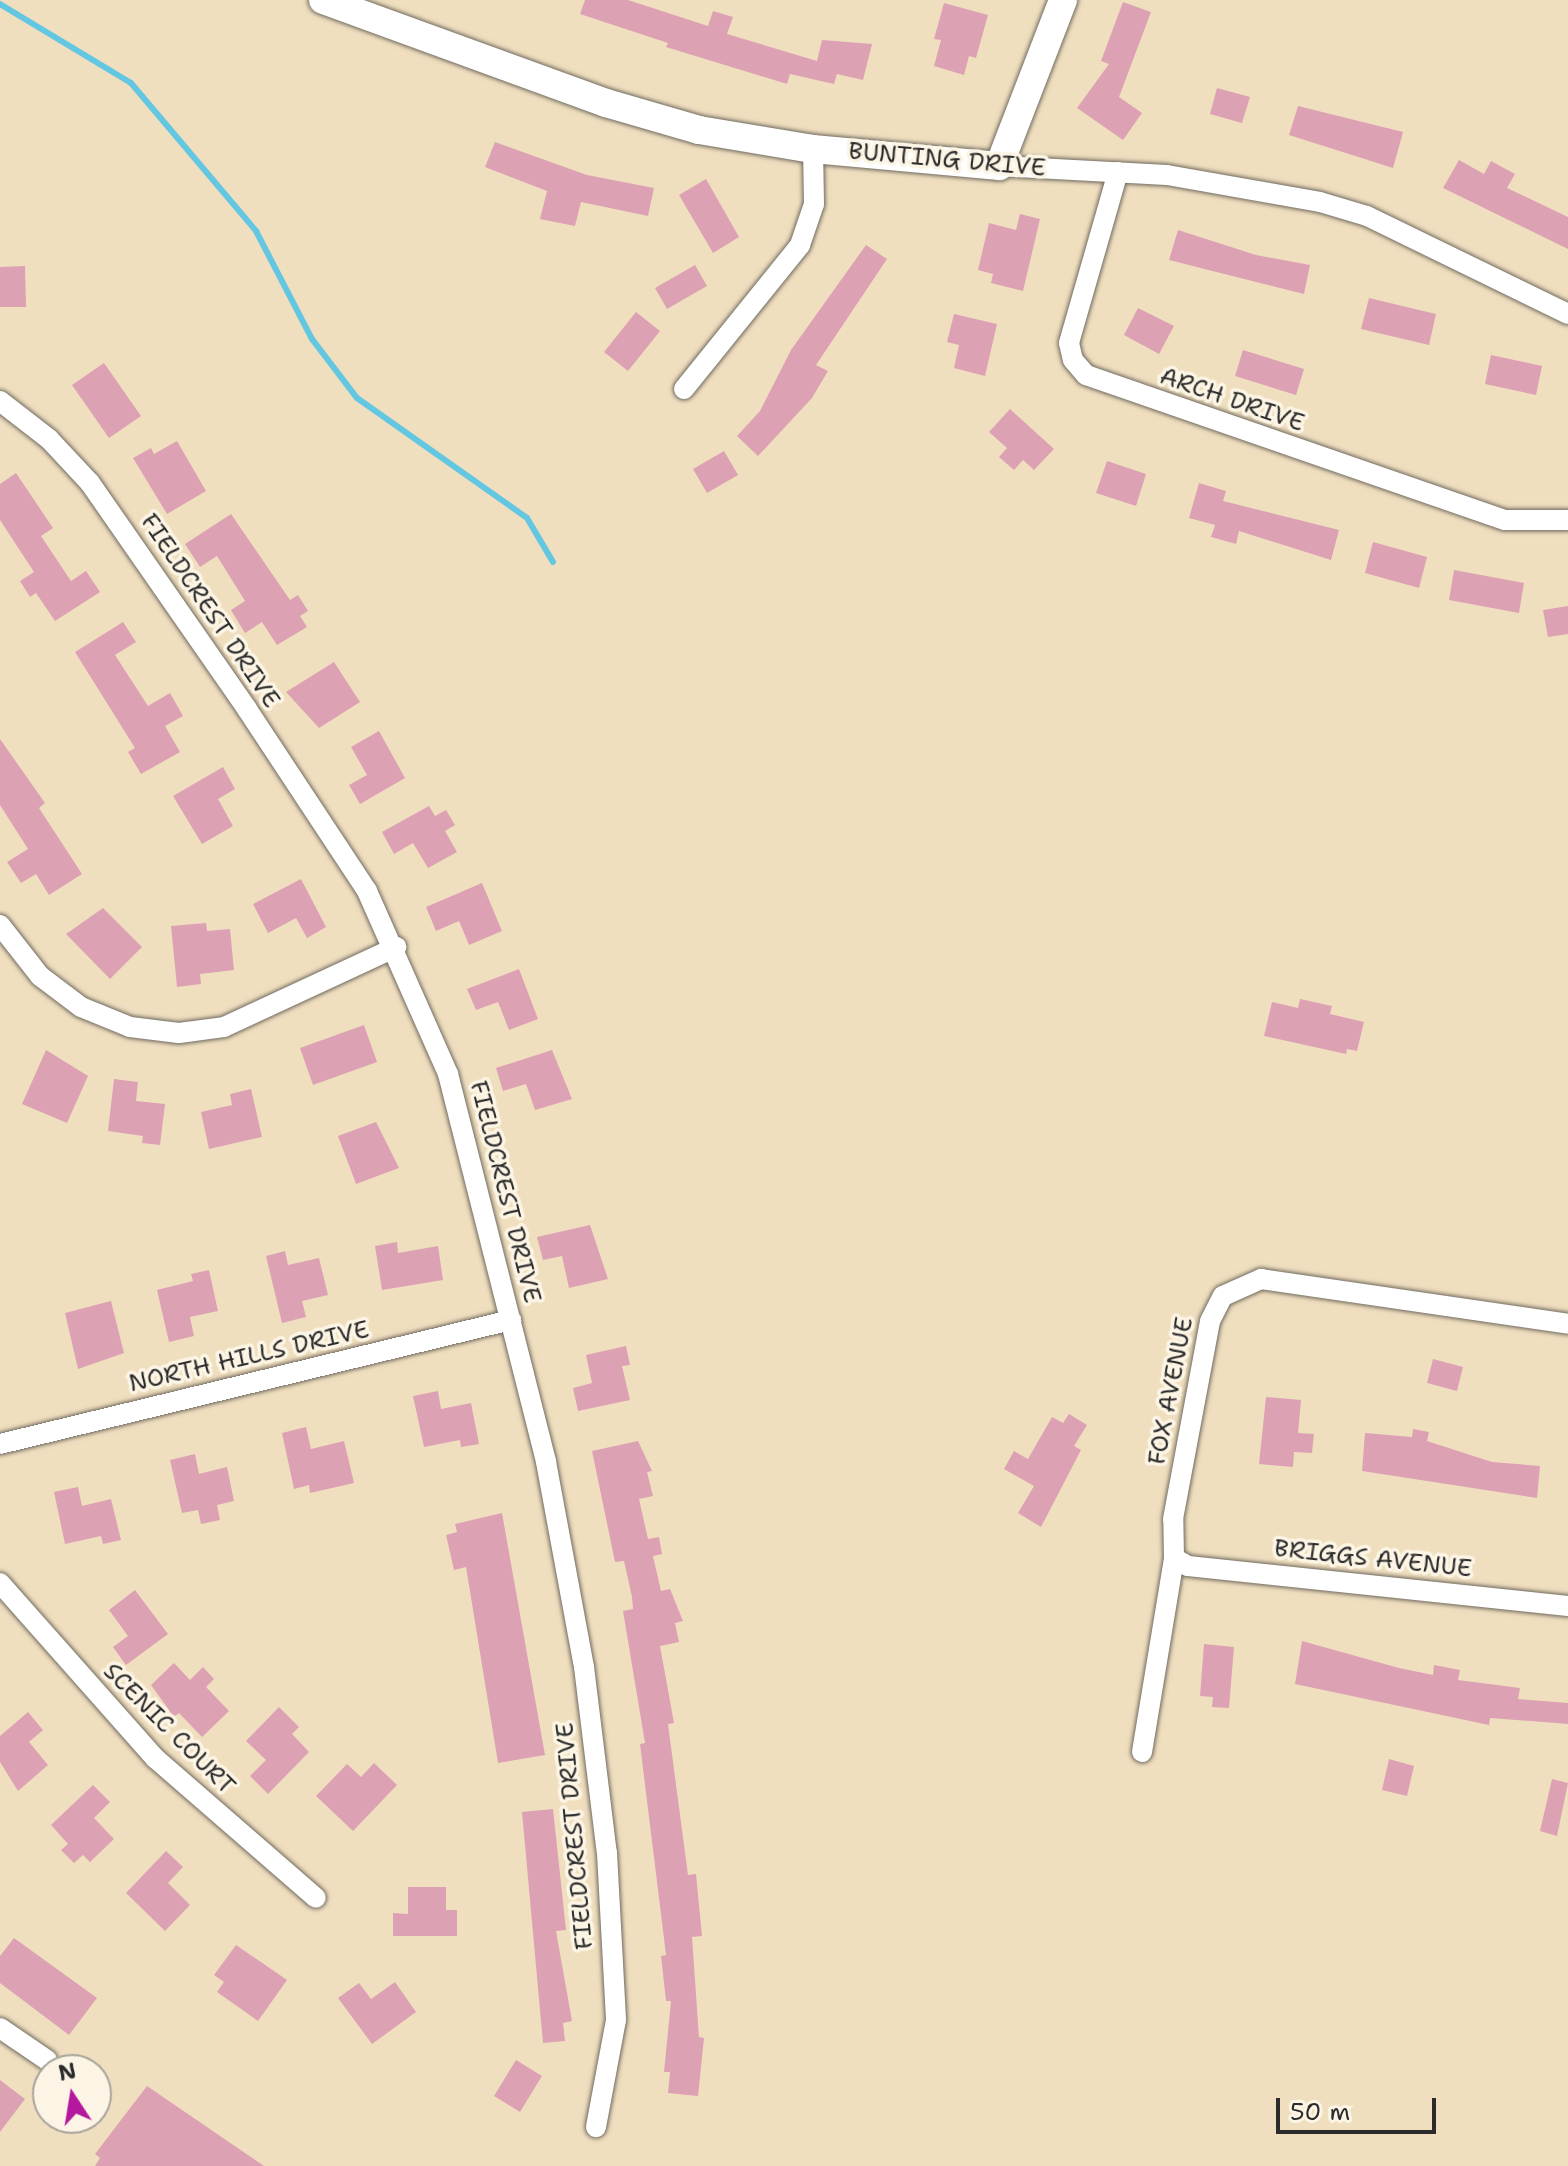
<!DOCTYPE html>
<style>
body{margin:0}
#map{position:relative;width:1568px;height:2166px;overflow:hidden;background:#f0dfbf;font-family:"Shantell Sans",sans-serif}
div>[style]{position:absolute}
.stream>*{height:6px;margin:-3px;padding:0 3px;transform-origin:3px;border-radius:3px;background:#64c7e2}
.building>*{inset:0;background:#dda1b4}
.roads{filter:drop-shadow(0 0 2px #706a5f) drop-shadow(0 0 2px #706a5f)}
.street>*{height:20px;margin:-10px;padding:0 10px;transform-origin:10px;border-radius:10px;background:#fff}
.secondary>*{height:28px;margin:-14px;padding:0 14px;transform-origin:14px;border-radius:14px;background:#fff}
span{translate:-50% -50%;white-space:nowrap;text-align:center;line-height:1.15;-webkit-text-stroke:7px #fcf5e5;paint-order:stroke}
.street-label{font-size:24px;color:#2b2b2b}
.north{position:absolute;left:32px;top:2054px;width:80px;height:80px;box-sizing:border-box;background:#fcf5e5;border:2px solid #a8a49b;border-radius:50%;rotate:348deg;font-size:22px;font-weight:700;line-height:32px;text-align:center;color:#2b2b2b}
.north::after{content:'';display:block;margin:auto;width:28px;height:36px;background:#b5179e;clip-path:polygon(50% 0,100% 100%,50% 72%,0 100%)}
.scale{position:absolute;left:1276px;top:2098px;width:160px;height:36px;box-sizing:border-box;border:4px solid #2b2b2b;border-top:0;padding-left:10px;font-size:24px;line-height:28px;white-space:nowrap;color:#2b2b2b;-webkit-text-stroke:6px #fcf5e5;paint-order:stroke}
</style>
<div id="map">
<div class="stream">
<div style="left:0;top:4px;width:153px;rotate:31.1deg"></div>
<div style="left:131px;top:83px;width:194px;rotate:49.8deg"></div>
<div style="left:256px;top:231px;width:122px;rotate:62.6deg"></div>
<div style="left:312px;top:339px;width:74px;rotate:52.7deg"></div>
<div style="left:357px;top:398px;width:208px;rotate:35.2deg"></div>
<div style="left:527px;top:518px;width:51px;rotate:59.4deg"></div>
</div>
<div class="building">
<div style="clip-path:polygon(585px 0,628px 0,708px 26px,713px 11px,733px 17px,727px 34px,817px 61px,822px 40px,872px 44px,863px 80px,837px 74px,834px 84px,790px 74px,787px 84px,666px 47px,668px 43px,580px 14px)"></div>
<div style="clip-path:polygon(1123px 2px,1151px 12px,1119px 97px,1142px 113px,1123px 140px,1077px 108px,1109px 64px,1101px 61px)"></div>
<div style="clip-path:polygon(944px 3px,988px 15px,976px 58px,969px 56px,964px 75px,934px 66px,941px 40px,934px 39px)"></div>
<div style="clip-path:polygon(1217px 88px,1250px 97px,1242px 123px,1210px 114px)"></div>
<div style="clip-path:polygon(1298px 106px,1403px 132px,1393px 168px,1289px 135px)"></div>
<div style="clip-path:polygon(495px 142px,587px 175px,654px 188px,648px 216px,581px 202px,575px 226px,540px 219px,547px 191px,485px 167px)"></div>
<div style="clip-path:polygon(1459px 160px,1484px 174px,1491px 161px,1515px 174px,1507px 188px,1568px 217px,1568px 249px,1443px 188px)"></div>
<div style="clip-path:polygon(706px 179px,739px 237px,713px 253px,679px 195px)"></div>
<div style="clip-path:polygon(1020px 214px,1040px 219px,1023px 291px,991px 283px,993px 274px,978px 270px,989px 223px,1016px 230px)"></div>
<div style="clip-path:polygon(1178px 230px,1256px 255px,1310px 265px,1304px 294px,1169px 260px)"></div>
<div style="clip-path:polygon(866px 245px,887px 259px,816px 365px,828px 371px,812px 398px,758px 456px,737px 436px,760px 411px,791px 350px)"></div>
<div style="clip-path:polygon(695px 265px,707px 286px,667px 309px,655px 288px)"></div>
<div style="clip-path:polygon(25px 266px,26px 307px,0 307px,0 267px)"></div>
<div style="clip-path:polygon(1369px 298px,1436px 314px,1429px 345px,1361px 329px)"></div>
<div style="clip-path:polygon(1138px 308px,1174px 326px,1159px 354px,1124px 335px)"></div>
<div style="clip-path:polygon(636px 312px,660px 331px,628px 371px,604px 352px)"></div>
<div style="clip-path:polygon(954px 314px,997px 324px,985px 376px,954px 368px,959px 345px,947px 342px)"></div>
<div style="clip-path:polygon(1243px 350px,1304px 369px,1296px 395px,1235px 376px)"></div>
<div style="clip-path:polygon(1491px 355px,1542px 366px,1536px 395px,1485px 384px)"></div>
<div style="clip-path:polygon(104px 363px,141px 416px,109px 438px,72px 385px)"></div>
<div style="clip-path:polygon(1010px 409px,1054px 449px,1034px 470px,1023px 460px,1014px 470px,999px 457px,1007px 448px,989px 432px)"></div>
<div style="clip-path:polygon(177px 441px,206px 491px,167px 514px,133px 458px,151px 448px,154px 454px)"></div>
<div style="clip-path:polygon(724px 451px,738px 475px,707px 493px,693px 469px)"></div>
<div style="clip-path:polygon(1107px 461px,1146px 474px,1136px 506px,1096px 493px)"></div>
<div style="clip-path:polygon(16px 473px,53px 528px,41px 536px,71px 581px,86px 571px,100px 592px,55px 621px,36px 593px,30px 597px,20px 581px,34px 572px,0 520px,0 484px)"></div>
<div style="clip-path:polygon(1199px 483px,1226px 491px,1223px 501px,1339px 530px,1331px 560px,1239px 531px,1236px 544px,1211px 537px,1215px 525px,1189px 518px)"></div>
<div style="clip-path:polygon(231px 514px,290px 600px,298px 595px,308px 611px,300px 616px,307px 627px,277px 645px,262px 622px,245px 633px,231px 610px,245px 601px,217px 556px,200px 567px,185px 544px)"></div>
<div style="clip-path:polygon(1373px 542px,1427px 557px,1419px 588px,1365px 573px)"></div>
<div style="clip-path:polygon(1454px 570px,1524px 583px,1519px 613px,1449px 600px)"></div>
<div style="clip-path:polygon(1568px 606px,1568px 634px,1548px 637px,1543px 610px)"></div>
<div style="clip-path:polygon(123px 622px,136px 642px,115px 655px,148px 706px,170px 693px,183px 716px,165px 726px,180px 752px,141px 774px,128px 752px,135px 748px,75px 652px)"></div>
<div style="clip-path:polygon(334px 662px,360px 702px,319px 728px,286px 692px)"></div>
<div style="clip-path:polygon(379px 731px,405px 778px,360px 804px,349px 785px,367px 775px,351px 747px)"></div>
<div style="clip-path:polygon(0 739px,45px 803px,39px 808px,82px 874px,49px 895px,36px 874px,21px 883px,7px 862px,28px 849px,0 805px)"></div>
<div style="clip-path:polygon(223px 767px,235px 789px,218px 799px,233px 826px,202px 844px,173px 796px)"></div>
<div style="clip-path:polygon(429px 806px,435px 816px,446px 810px,455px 825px,445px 831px,457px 852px,428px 868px,413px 843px,394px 854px,382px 832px)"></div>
<div style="clip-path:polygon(301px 879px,326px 927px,307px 938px,296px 918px,268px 933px,253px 904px)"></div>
<div style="clip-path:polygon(482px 883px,502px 931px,469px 945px,459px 921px,436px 931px,426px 907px)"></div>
<div style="clip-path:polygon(103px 908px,142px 947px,110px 979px,66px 934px)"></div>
<div style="clip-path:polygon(206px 923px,207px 931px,230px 929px,234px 970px,200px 974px,201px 984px,177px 987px,171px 926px)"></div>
<div style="clip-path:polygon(519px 969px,538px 1019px,509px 1030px,498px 1002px,476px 1010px,467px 989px)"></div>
<div style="clip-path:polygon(1300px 999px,1332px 1006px,1330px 1014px,1364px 1022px,1357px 1051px,1347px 1049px,1346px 1054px,1264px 1036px,1272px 1002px,1298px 1008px)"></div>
<div style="clip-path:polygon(364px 1025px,377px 1062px,313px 1085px,300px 1048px)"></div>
<div style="clip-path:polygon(46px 1050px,88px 1076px,67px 1123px,22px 1104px)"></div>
<div style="clip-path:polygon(552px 1050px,572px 1099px,535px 1110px,526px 1084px,503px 1091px,496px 1068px)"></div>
<div style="clip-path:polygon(114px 1079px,138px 1082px,136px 1101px,165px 1104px,160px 1145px,142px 1143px,143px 1136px,108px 1131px)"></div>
<div style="clip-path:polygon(251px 1089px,262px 1137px,209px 1149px,201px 1112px,232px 1105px,230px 1094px)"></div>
<div style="clip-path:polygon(376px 1122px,399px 1168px,356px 1184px,338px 1136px)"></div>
<div style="clip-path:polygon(590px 1225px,608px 1279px,569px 1288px,562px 1256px,543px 1260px,537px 1237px)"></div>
<div style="clip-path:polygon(397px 1242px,398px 1253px,438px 1246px,443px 1280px,382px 1290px,375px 1246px)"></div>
<div style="clip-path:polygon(285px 1251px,288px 1265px,319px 1258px,328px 1295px,302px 1301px,306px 1317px,282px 1323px,266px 1256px)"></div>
<div style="clip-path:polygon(209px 1270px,218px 1311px,190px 1317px,194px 1336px,169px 1342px,157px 1290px,193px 1281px,191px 1274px)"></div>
<div style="clip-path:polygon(111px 1301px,124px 1353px,78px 1369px,65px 1313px)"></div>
<div style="clip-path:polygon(626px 1346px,630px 1365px,622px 1366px,630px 1400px,578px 1411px,573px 1388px,592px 1383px,586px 1355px)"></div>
<div style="clip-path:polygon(1433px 1359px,1463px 1367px,1457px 1391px,1427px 1383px)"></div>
<div style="clip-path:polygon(438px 1391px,441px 1409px,471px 1403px,479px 1444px,461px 1447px,460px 1440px,424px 1447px,413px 1396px)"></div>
<div style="clip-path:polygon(1266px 1397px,1301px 1400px,1298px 1433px,1314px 1434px,1312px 1453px,1294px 1452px,1293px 1467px,1259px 1464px)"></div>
<div style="clip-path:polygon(1069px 1414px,1087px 1425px,1074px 1446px,1081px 1450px,1041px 1527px,1018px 1513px,1034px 1486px,1004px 1469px,1014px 1451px,1028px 1459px,1052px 1417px,1063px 1423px)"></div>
<div style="clip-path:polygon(306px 1427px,311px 1449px,344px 1441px,354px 1483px,310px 1493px,309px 1485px,294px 1489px,282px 1433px)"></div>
<div style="clip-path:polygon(1413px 1429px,1429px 1432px,1427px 1441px,1492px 1462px,1540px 1466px,1537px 1498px,1362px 1471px,1365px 1433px,1412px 1437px)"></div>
<div style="clip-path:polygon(638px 1441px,652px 1471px,647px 1472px,653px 1496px,639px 1499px,648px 1539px,659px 1537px,662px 1554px,653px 1556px,661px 1591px,670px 1589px,683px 1621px,675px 1623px,679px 1642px,660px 1646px,674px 1723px,668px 1724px,688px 1875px,696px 1874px,702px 1936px,692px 1937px,699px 2037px,704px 2038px,698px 2096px,668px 2093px,670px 2072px,664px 2072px,671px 2001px,666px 2001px,661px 1956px,666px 1955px,640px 1744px,645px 1743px,623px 1611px,633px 1609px,632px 1597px,624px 1561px,615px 1562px,592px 1451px)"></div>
<div style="clip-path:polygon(195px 1454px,199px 1474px,227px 1467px,234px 1501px,217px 1505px,220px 1520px,201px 1524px,198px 1510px,182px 1513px,170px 1460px)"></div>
<div style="clip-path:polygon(78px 1487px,82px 1506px,111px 1499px,121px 1540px,103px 1544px,101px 1536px,65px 1544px,54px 1492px)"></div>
<div style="clip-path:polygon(502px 1513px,545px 1755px,498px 1763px,466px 1567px,454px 1570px,446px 1535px,457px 1532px,455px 1524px)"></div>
<div style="clip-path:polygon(135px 1590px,168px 1634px,126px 1665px,113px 1647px,128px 1636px,109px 1610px)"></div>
<div style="clip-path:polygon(1302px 1641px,1399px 1668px,1433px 1675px,1434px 1665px,1460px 1670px,1458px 1680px,1520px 1688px,1518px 1699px,1568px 1703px,1568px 1724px,1490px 1718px,1489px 1725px,1295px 1684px)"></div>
<div style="clip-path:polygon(1204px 1644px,1234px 1647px,1229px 1708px,1212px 1707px,1213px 1697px,1200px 1696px)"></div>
<div style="clip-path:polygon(174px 1663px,190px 1680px,203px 1667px,214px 1679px,206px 1687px,229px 1711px,202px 1737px,179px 1713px,174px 1717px,151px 1685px)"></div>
<div style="clip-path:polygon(279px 1707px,299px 1727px,292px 1734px,309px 1752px,268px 1794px,250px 1776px,266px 1760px,246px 1741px)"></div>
<div style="clip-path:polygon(28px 1712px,43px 1730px,29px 1742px,48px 1765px,18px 1791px,0 1762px,0 1736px)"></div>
<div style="clip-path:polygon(1389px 1759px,1414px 1766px,1407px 1796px,1382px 1790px)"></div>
<div style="clip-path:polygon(374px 1763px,397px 1785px,353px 1831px,316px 1796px,347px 1764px,361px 1777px)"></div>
<div style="clip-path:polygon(1552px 1779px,1568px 1783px,1557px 1836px,1540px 1831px)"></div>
<div style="clip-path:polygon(93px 1785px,110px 1802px,94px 1818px,114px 1839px,90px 1862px,83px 1855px,74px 1863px,61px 1850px,68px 1844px,51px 1825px)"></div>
<div style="clip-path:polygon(553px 1809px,566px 1930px,556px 1931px,572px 2021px,563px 2023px,565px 2041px,543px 2043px,522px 1812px)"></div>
<div style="clip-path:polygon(166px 1851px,183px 1867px,168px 1883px,190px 1905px,165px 1931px,126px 1893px)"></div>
<div style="clip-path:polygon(408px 1887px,446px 1887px,446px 1910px,457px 1910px,457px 1936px,393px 1936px,393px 1913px,408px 1914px)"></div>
<div style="clip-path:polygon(14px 1938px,97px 1998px,69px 2035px,0 1983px,0 1956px)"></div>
<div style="clip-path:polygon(236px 1945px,287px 1980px,258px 2021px,217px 1992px,224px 1982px,214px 1975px)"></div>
<div style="clip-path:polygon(395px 1982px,416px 2012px,372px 2044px,338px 1998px,359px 1983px,371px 1999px)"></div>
<div style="clip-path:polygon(516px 2060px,542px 2076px,520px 2112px,494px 2096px)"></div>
<div style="clip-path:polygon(0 2080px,25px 2099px,0 2132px)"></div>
<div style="clip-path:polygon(147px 2086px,264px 2166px,95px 2166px,100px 2158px,95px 2154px)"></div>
</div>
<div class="roads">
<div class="street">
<div style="left:999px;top:166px;width:168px;rotate:3.1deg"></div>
<div style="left:1167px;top:175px;width:155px;rotate:10deg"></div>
<div style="left:1320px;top:202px;width:49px;rotate:16.6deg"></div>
<div style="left:1367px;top:216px;width:224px;rotate:26deg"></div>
<div style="left:1118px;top:172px;width:178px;rotate:106deg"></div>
<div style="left:1069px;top:343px;width:17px;rotate:77deg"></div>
<div style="left:1073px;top:360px;width:20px;rotate:49deg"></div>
<div style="left:1086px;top:375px;width:443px;rotate:19.1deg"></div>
<div style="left:1505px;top:520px;width:63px"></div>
<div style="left:684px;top:389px;width:185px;rotate:-51.1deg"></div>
<div style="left:800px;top:245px;width:43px;rotate:-71.1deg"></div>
<div style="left:814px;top:204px;width:55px;rotate:-91deg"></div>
<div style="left:0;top:401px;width:62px;rotate:37.8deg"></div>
<div style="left:49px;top:439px;width:60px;rotate:47deg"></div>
<div style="left:90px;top:483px;width:275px;rotate:55.2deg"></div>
<div style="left:247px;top:709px;width:218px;rotate:56.6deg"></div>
<div style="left:367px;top:891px;width:200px;rotate:66.1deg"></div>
<div style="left:448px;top:1074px;width:400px;rotate:75.8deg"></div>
<div style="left:546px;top:1462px;width:208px;rotate:79.5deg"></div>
<div style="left:584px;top:1667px;width:187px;rotate:83deg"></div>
<div style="left:607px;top:1853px;width:167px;rotate:86.9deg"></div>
<div style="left:616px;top:2020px;width:109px;rotate:100.6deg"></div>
<div style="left:0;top:925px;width:65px;rotate:51.9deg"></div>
<div style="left:40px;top:976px;width:51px;rotate:37.1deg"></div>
<div style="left:81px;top:1007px;width:53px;rotate:22.2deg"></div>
<div style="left:130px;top:1027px;width:49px;rotate:7deg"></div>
<div style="left:179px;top:1033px;width:45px;rotate:-7.6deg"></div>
<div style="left:224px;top:1027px;width:190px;rotate:-24.9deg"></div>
<div style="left:0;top:1444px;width:526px;rotate:-13.64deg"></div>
<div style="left:1174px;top:1558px;width:16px;rotate:30deg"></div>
<div style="left:1188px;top:1566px;width:382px;rotate:6deg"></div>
<div style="left:0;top:1583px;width:234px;rotate:48.5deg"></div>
<div style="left:155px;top:1758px;width:213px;rotate:41deg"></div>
<div style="left:1142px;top:1752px;width:197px;rotate:-80.6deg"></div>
<div style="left:1174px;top:1558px;width:39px;rotate:-91deg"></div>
<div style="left:1173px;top:1519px;width:201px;rotate:-79.4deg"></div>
<div style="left:1210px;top:1321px;width:28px;rotate:-63deg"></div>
<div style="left:1223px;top:1296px;width:42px;rotate:-24.1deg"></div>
<div style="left:1261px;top:1279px;width:310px;rotate:8.3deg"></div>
<div style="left:0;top:2028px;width:57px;rotate:34.2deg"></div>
</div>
<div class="secondary">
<div style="left:323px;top:0;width:301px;rotate:20deg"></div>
<div style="left:606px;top:103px;width:97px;rotate:16.2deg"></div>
<div style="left:699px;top:130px;width:116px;rotate:9.5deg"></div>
<div style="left:813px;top:149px;width:187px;rotate:5.2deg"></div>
<div style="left:999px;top:166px;width:178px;rotate:-68.9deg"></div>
</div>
</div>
<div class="street-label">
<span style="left:947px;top:160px;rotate:5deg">BUNTING DRIVE</span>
<span style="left:1232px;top:400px;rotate:19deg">ARCH DRIVE</span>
<span style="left:210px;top:611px;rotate:56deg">FIELDCREST DRIVE</span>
<span style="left:505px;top:1192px;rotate:76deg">FIELDCREST DRIVE</span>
<span style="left:249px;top:1357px;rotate:-13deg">NORTH HILLS DRIVE</span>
<span style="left:1171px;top:1391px;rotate:-79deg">FOX AVENUE</span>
<span style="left:1373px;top:1559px;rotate:6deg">BRIGGS AVENUE</span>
<span style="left:169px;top:1729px;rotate:45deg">SCENIC COURT</span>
<span style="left:575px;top:1836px;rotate:-95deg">FIELDCREST DRIVE</span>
</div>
<div class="north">N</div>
<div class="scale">50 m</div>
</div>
